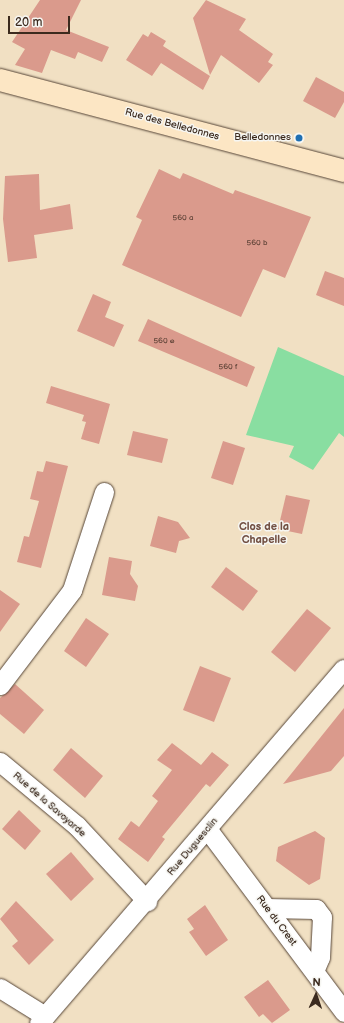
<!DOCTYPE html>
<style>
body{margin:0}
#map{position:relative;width:344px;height:1023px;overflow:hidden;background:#f1e0c3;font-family:"Balsamiq Sans",sans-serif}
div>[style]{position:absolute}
.green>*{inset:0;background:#89dea1}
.building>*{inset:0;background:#da9a8c}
.roads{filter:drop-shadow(0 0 1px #564537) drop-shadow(0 0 1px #564537)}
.minor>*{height:19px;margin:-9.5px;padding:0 9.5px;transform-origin:9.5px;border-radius:9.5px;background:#fff}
.secondary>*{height:22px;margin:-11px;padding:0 11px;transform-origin:11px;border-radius:11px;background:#fce6c4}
.dots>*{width:11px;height:11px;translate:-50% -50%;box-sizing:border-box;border:2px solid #f6f6f2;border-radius:50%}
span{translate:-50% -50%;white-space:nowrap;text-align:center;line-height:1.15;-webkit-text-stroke:3px #f6f6f2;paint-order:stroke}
.number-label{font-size:8px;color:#63463a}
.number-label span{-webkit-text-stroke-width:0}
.street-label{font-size:10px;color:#3b2a1e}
.poi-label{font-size:10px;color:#3b2a1e}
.right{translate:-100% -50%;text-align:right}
.neighbourhood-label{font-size:11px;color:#735144;font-weight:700}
.north{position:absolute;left:296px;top:975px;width:40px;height:40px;-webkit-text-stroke:3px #f6f6f2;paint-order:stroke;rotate:3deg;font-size:11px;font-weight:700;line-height:16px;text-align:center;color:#3b2a1e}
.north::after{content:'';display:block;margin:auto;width:14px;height:18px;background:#3b2a1e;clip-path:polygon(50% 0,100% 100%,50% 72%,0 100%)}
.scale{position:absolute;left:8px;top:16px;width:62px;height:18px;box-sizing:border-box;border:2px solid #3b2a1e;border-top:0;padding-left:5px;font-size:12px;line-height:14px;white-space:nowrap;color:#3b2a1e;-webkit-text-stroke:3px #f6f6f2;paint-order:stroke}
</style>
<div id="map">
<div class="green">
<div style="clip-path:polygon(278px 347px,344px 376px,344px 437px,339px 433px,313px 470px,289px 457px,294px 446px,246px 435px)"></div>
</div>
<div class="building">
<div style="clip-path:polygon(40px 0,81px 0,66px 30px,109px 47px,102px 62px,78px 52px,75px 59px,51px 50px,42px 73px,15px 65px,25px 49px,12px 42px)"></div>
<div style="clip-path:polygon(206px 0,246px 19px,239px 30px,273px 54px,268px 62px,273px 65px,259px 83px,221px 55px,210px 75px,193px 18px)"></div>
<div style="clip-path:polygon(151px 32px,166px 41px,163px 46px,210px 76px,203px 90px,161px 63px,152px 76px,126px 60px,143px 34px,148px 37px)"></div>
<div style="clip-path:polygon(316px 77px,344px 92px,344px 102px,335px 118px,303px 101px)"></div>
<div style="clip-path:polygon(159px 169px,180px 179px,183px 173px,233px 194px,235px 190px,311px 217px,285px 278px,263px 269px,241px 317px,122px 265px,142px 220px,136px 217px)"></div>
<div style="clip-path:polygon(39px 174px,40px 210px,70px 204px,73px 229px,34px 235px,37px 258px,8px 262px,3px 219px,5px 176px)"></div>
<div style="clip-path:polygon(325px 271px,344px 278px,344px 306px,316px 295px)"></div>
<div style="clip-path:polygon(93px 294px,111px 302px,105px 317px,124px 325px,114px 347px,77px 331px)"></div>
<div style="clip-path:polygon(148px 319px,255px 367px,247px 387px,138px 341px)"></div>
<div style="clip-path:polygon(51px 386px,110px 404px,99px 444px,81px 439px,86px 422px,82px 421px,84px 415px,46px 403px)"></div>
<div style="clip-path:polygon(133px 431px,168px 439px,162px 463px,127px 455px)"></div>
<div style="clip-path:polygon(223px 441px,245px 448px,233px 485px,211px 478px)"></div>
<div style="clip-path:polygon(46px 461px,68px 466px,41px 568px,17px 562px,24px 536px,29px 537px,39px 501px,30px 499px,37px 471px,43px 472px)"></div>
<div style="clip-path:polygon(286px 495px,310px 500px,302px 534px,278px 529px)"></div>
<div style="clip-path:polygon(158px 516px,178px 522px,190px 538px,179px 541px,176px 553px,150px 546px)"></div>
<div style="clip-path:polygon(109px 557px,132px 561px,130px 574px,138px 586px,135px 601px,102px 595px)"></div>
<div style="clip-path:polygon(226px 567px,258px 591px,243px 611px,211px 587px)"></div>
<div style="clip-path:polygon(0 590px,20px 604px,0 632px)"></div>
<div style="clip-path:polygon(307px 609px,331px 628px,295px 672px,271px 652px)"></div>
<div style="clip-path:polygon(86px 618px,109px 634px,86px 667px,64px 651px)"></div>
<div style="clip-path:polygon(200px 666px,231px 678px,214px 722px,183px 710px)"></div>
<div style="clip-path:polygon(15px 684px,44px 710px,24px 734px,0 714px,0 698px)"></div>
<div style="clip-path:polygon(344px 708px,344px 756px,331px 771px,283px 784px)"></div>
<div style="clip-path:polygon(172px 743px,201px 765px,212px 752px,229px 765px,210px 787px,206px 784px,162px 837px,165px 839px,148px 862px,118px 839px,131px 821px,139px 827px,158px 801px,152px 796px,172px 770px,157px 760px)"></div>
<div style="clip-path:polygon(71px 748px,103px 776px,85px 798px,53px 770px)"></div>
<div style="clip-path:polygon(19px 810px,41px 831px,25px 850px,2px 829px)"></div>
<div style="clip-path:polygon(315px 831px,325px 838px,320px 879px,309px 885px,276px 861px,278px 847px)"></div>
<div style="clip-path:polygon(71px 852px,94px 879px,71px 901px,46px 874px)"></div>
<div style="clip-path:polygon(16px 901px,54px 940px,29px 965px,12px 946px,18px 941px,0 919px)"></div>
<div style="clip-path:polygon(205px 905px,228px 940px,206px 956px,189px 932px,194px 929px,187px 919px)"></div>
<div style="clip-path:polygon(268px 980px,290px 1010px,272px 1023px,263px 1014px,259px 1017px,244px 997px)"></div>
</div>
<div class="roads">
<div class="minor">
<div style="left:0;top:685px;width:119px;rotate:-52.8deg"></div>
<div style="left:72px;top:590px;width:103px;rotate:-71.9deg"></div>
<div style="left:0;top:762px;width:100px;rotate:39.7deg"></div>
<div style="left:77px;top:826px;width:103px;rotate:47deg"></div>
<div style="left:208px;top:830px;width:227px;rotate:53.2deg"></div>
<div style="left:266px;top:908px;width:50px;rotate:1.1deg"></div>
<div style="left:316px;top:909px;width:10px;rotate:53deg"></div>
<div style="left:322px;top:917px;width:40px;rotate:92.9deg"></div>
<div style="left:320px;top:957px;width:15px;rotate:113deg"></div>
<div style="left:0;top:988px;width:53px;rotate:31.9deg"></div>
<div style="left:39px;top:1023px;width:467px;rotate:-49.3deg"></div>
</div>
<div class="secondary">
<div style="left:0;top:80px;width:356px;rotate:14.8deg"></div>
</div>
</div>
<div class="dots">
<div style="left:299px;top:138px;background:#1f6fb2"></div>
</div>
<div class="number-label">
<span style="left:183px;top:218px">560 a</span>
<span style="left:257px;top:243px">560 b</span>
<span style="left:164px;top:341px">560 e</span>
<span style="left:228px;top:367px">560 f</span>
</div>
<div class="street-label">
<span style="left:172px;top:125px;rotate:15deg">Rue des Belledonnes</span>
<span style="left:49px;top:805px;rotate:41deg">Rue de la Savoyarde</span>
<span style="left:193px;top:847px;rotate:-50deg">Rue Duguesclin</span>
<span style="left:276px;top:921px;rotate:53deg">Rue du Crest</span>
</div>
<div class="poi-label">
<span class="right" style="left:291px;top:138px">Belledonnes</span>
</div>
<div class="neighbourhood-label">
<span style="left:264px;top:534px">Clos de la<br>Chapelle</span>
</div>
<div class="north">N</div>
<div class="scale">20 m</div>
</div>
